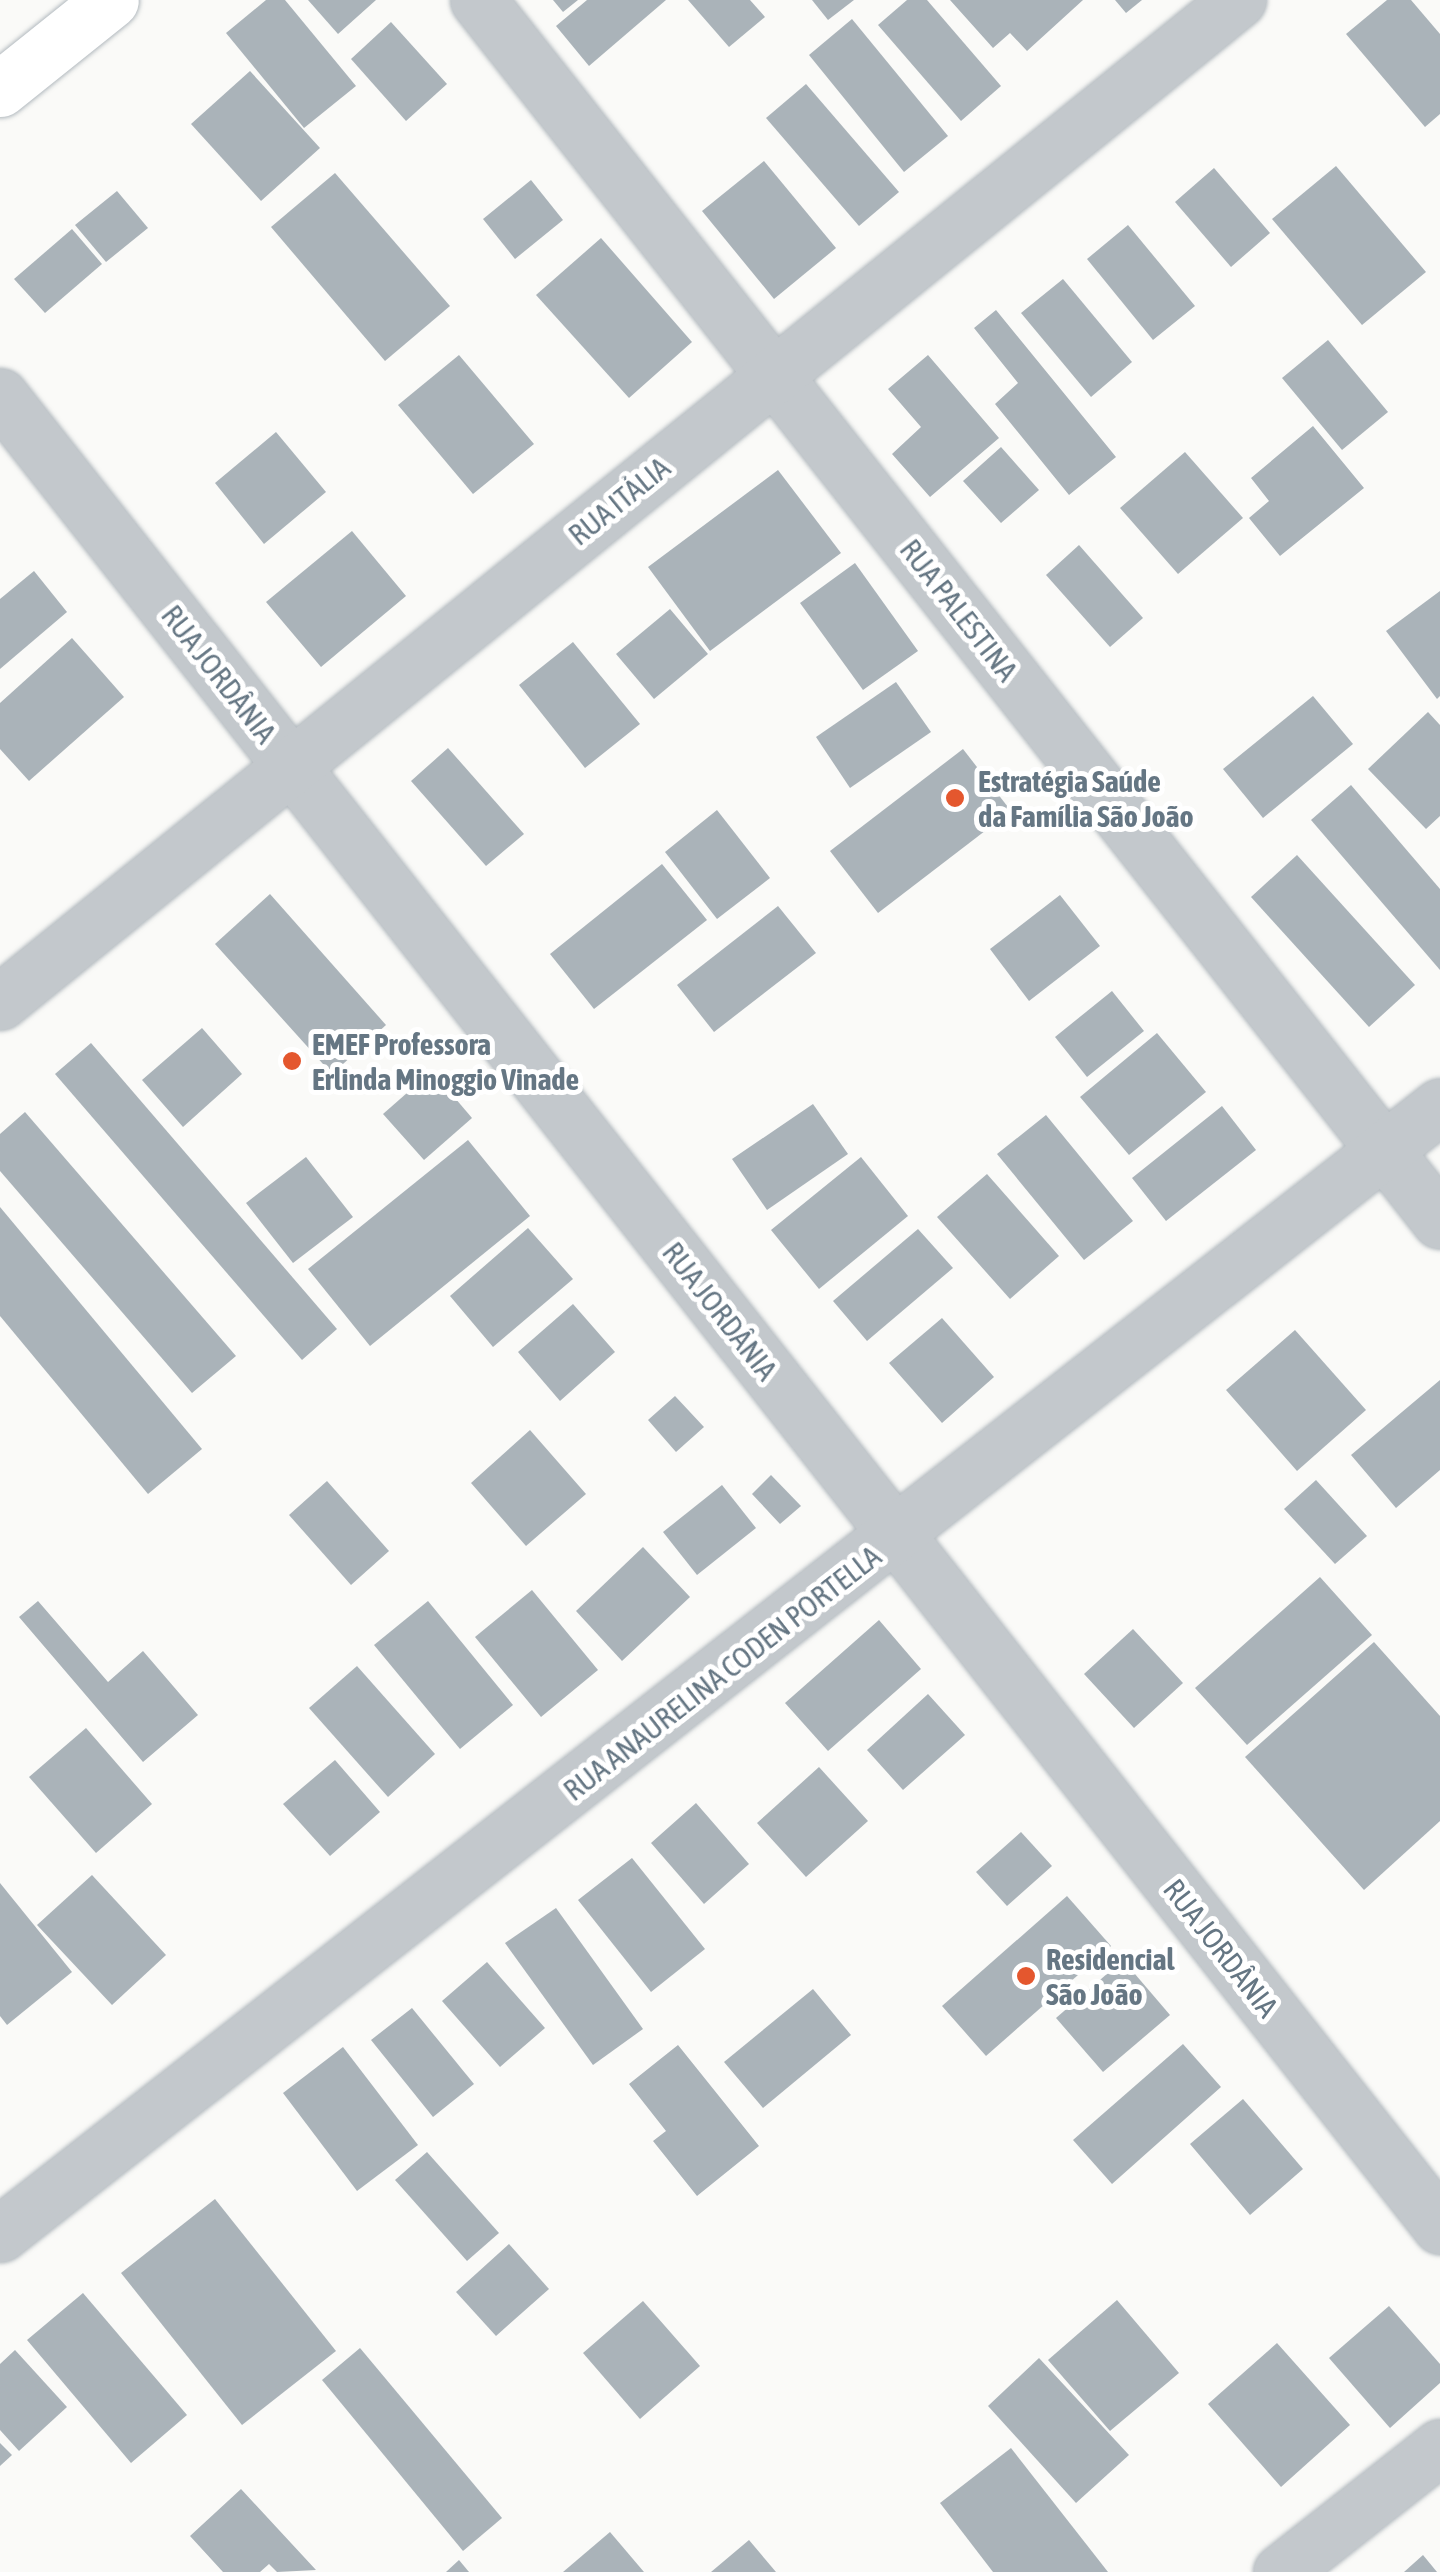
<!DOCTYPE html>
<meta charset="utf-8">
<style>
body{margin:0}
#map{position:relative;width:1440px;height:2572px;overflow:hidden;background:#fafaf8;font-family:"Asap Condensed",sans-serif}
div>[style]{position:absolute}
.building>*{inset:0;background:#aab3b9}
.roads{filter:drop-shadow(0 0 2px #b3babf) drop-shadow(0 0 2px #b3babf)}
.street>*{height:55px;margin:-27.5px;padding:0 27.5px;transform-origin:27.5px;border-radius:27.5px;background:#c3c8cc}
.secondary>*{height:55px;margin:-27.5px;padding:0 27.5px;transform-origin:27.5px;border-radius:27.5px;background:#fff}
.dots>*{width:28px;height:28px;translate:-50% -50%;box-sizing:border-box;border:5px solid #fff;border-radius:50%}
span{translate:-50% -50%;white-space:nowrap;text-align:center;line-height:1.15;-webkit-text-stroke:10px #fff;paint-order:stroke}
.street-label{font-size:30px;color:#657683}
.poi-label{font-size:30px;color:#657683;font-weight:700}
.left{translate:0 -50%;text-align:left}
</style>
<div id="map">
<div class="building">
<div style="clip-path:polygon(266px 0,285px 0,356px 86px,304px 128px,226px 33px)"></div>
<div style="clip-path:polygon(308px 0,376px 0,338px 34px)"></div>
<div style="clip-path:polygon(553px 0,578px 0,563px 12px)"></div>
<div style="clip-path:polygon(587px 0,666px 0,589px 66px,556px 26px)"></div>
<div style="clip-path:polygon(688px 0,750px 0,765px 17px,729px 47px)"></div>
<div style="clip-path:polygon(812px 0,854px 0,828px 20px)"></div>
<div style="clip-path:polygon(907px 0,927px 0,1001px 86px,961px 121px,878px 25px)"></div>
<div style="clip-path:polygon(950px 0,1083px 0,1027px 51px,1010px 33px,993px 48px)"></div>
<div style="clip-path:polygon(1115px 0,1142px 0,1126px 13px)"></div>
<div style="clip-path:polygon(1387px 0,1411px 0,1440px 34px,1440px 114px,1425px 127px,1346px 34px)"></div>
<div style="clip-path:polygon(852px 19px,948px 136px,904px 172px,809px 55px)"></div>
<div style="clip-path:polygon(391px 22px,447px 84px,406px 121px,351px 59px)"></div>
<div style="clip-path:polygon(250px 71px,320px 148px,261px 201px,191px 124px)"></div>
<div style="clip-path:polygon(806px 84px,899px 192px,859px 226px,766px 118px)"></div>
<div style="clip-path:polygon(764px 161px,836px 248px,774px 299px,702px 211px)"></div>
<div style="clip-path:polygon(1336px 166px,1426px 272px,1362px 325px,1272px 219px)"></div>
<div style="clip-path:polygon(1214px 168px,1270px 233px,1231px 267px,1175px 202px)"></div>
<div style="clip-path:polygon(335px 173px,450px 306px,385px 361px,271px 227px)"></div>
<div style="clip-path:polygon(531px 180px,563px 220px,515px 259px,483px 219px)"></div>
<div style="clip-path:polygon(117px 191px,148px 228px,106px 262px,75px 225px)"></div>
<div style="clip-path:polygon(1128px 225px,1195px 306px,1153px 340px,1087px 259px)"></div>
<div style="clip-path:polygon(72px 229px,102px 264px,45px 313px,14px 279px)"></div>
<div style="clip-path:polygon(601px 238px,692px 342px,629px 398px,536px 295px)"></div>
<div style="clip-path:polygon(1063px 279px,1132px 362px,1091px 397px,1021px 313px)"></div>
<div style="clip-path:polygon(996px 310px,1116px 457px,1069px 495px,995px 404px,1018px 383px,974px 328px)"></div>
<div style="clip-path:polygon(1328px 340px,1388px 412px,1342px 450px,1282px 378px)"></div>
<div style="clip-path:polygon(459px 355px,534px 444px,473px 494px,398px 405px)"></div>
<div style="clip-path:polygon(928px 355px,999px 438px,930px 497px,892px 454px,921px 427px,888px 389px)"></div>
<div style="clip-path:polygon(1313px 426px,1364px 488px,1280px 556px,1249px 518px,1269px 501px,1251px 478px)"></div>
<div style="clip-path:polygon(276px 432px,326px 492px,264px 544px,215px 483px)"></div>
<div style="clip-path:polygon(1001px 447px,1039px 490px,1001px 523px,963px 481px)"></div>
<div style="clip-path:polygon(1185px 452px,1243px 518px,1178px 574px,1120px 508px)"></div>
<div style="clip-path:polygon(778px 470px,841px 553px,710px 651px,648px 567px)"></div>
<div style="clip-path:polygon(352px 531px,406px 596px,321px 667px,266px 602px)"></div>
<div style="clip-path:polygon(1079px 545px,1143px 618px,1110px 647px,1046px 575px)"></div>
<div style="clip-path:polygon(855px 563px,918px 651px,863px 690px,800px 603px)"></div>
<div style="clip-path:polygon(34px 571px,67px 612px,0 669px,0 599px)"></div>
<div style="clip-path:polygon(1440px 591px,1440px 696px,1437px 699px,1386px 631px)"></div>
<div style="clip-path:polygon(670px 609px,708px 654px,654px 699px,616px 654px)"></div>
<div style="clip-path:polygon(72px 638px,124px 697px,29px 781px,0 749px,0 703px)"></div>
<div style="clip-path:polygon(573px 642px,640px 724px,585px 768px,519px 685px)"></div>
<div style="clip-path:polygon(896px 682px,931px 732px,850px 788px,816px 737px)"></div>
<div style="clip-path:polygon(1313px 696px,1353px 744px,1263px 818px,1223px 769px)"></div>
<div style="clip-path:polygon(1428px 712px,1440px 725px,1440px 816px,1426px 829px,1368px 769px)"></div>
<div style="clip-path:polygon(448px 748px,524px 834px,486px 866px,411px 781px)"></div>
<div style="clip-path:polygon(963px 749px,1011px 811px,878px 913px,830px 851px)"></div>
<div style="clip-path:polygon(1351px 785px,1440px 889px,1440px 970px,1311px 820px)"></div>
<div style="clip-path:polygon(717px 810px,770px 878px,717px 919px,665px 852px)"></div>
<div style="clip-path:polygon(1297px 855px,1415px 985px,1369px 1027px,1251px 897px)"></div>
<div style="clip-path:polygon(662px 864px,707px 920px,594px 1009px,550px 954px)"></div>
<div style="clip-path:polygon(270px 894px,386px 1025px,332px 1074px,215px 944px)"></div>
<div style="clip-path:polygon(1060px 895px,1100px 946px,1029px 1001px,990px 949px)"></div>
<div style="clip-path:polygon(778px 906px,816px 953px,714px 1032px,677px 985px)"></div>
<div style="clip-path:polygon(1112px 991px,1144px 1031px,1087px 1077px,1055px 1037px)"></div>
<div style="clip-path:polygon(202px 1028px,242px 1074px,183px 1127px,142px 1080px)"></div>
<div style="clip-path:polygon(1157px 1033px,1206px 1092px,1129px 1155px,1080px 1097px)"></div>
<div style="clip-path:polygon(91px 1043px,337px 1329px,302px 1360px,55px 1074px)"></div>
<div style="clip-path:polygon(432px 1071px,472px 1118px,424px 1160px,383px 1114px)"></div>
<div style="clip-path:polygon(813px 1104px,848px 1154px,767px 1210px,732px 1159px)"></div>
<div style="clip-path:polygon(1222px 1106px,1256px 1150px,1166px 1221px,1132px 1178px)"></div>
<div style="clip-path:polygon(25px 1112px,236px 1356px,192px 1393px,0 1171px,0 1134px)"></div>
<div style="clip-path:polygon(1046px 1115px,1133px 1221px,1084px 1260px,997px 1154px)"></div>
<div style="clip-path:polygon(468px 1140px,530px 1216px,370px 1346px,308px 1269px)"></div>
<div style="clip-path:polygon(306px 1157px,353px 1217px,293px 1263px,246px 1203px)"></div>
<div style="clip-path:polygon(861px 1157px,908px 1216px,819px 1289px,771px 1230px)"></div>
<div style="clip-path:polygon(987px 1174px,1059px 1256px,1010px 1299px,937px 1217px)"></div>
<div style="clip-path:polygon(0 1207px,202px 1449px,148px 1494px,0 1316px)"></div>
<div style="clip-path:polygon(528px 1228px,573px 1279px,493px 1347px,450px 1296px)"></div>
<div style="clip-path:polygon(918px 1229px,953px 1268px,867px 1341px,833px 1301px)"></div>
<div style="clip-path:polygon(573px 1304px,615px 1352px,560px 1401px,518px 1352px)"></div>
<div style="clip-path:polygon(942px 1318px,994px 1377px,942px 1423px,889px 1363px)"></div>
<div style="clip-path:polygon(1295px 1330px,1366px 1410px,1297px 1471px,1226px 1390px)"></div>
<div style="clip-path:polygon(1440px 1380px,1440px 1470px,1396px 1508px,1351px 1455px)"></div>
<div style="clip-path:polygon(675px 1396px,704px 1427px,676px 1452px,648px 1420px)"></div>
<div style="clip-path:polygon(530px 1430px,586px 1494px,526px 1546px,471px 1483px)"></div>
<div style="clip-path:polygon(771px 1475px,801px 1506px,780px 1524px,752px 1494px)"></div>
<div style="clip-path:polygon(1316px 1480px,1367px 1536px,1335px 1564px,1284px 1509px)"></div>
<div style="clip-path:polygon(327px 1481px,389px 1551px,351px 1585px,289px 1515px)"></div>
<div style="clip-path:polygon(722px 1485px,756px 1528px,697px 1575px,663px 1532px)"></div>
<div style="clip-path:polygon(643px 1547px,690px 1597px,622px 1661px,576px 1611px)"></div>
<div style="clip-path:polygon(1320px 1577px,1372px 1635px,1247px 1745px,1195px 1688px)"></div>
<div style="clip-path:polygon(532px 1590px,598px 1670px,541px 1717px,475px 1637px)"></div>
<div style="clip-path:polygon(38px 1601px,108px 1682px,143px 1651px,198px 1715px,143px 1762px,19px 1617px)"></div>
<div style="clip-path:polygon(428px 1601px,513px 1705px,460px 1749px,374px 1645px)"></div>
<div style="clip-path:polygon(879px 1620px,921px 1669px,828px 1751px,785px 1703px)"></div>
<div style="clip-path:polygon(1133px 1629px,1183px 1683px,1134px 1728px,1084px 1674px)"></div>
<div style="clip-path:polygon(1374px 1642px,1440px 1716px,1440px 1821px,1364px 1890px,1245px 1757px)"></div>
<div style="clip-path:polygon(357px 1666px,435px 1754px,388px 1797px,309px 1708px)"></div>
<div style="clip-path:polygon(928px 1694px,965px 1735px,903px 1790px,867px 1750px)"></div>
<div style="clip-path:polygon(86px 1728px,152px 1804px,96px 1853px,29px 1777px)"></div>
<div style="clip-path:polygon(335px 1760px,380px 1812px,330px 1856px,283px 1804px)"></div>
<div style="clip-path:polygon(819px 1767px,868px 1821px,806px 1877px,757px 1823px)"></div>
<div style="clip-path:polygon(696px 1803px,749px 1864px,704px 1904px,651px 1843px)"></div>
<div style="clip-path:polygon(1021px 1832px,1052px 1866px,1007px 1906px,976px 1872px)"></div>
<div style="clip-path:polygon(632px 1858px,705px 1949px,651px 1992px,578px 1900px)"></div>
<div style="clip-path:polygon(92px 1875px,166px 1955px,112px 2005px,37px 1925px)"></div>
<div style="clip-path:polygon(0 1883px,72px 1972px,7px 2025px,0 2016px)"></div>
<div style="clip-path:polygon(1067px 1896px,1111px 1946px,986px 2056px,942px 2006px)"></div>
<div style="clip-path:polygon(556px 1908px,643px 2029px,593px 2065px,505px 1943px)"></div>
<div style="clip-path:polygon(1123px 1960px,1170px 2015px,1103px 2072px,1056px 2018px)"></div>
<div style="clip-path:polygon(487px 1962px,545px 2028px,500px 2067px,442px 2001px)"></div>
<div style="clip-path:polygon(813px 1989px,851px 2035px,763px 2108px,724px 2062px)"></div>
<div style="clip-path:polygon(412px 2008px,474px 2084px,433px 2117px,371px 2040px)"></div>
<div style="clip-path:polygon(1183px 2044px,1221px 2087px,1112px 2184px,1073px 2140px)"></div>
<div style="clip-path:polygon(678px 2045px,759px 2146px,697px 2196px,653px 2141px,666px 2131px,629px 2084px)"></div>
<div style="clip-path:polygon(343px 2047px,418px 2145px,357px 2191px,283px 2093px)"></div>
<div style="clip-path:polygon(1243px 2099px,1303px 2169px,1250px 2215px,1190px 2144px)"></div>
<div style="clip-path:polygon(427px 2152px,499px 2233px,467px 2261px,395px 2180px)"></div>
<div style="clip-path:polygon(215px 2199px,336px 2351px,242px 2425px,121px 2273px)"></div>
<div style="clip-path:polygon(509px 2244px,549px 2289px,496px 2336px,456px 2292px)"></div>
<div style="clip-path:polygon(83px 2293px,187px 2415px,131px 2463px,27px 2340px)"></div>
<div style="clip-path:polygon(1117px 2300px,1179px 2373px,1110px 2431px,1048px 2360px)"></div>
<div style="clip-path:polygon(643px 2301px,700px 2366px,640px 2419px,583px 2353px)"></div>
<div style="clip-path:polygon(1389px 2306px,1440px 2364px,1440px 2383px,1390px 2428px,1329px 2358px)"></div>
<div style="clip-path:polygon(1277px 2343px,1350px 2425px,1281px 2487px,1208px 2404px)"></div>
<div style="clip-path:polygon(360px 2348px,502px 2518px,463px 2551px,322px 2380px)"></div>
<div style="clip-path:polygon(15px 2350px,67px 2407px,19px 2451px,0 2430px,0 2364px)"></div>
<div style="clip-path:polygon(1039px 2358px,1129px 2455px,1076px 2503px,988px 2406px)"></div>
<div style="clip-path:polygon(0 2443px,12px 2455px,0 2466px)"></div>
<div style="clip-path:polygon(1011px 2448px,1108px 2572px,993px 2572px,940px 2503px)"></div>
<div style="clip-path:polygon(241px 2489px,316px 2570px,277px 2572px,269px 2564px,260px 2572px,223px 2572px,190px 2536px)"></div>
<div style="clip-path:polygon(610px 2532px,644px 2572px,563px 2572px)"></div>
<div style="clip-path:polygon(749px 2540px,776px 2572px,711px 2572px)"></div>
<div style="clip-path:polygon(1423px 2555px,1437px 2572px,1404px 2572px)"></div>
<div style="clip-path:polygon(459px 2560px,469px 2572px,446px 2572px)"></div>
</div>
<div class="roads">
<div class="street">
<div style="left:478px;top:0;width:1554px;rotate:51.77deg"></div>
<div style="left:0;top:396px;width:2329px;rotate:51.8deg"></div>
<div style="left:0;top:1002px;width:1593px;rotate:-38.99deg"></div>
<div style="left:0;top:2234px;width:1829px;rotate:-38.07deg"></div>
<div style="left:1281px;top:2572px;width:202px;rotate:-38.2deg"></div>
</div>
<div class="secondary">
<div style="left:0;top:89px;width:142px;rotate:-38.7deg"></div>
</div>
</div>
<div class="dots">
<div style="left:955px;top:798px;background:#e4572e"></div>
<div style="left:292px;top:1061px;background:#e4572e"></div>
<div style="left:1026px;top:1976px;background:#e4572e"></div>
</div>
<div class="street-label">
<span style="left:619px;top:501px;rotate:-39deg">RUA ITÁLIA</span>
<span style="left:959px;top:610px;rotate:52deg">RUA PALESTINA</span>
<span style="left:219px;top:674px;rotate:52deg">RUA JORDÂNIA</span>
<span style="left:720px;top:1311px;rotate:52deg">RUA JORDÂNIA</span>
<span style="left:722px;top:1673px;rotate:-38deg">RUA ANAURELINA CODEN PORTELLA</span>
<span style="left:1221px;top:1948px;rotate:52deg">RUA JORDÂNIA</span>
</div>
<div class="poi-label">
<span class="left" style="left:978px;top:798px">Estratégia Saúde<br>da Família São João</span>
<span class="left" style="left:312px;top:1061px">EMEF Professora<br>Erlinda Minoggio Vinade</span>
<span class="left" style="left:1046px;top:1976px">Residencial<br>São João</span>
</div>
</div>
